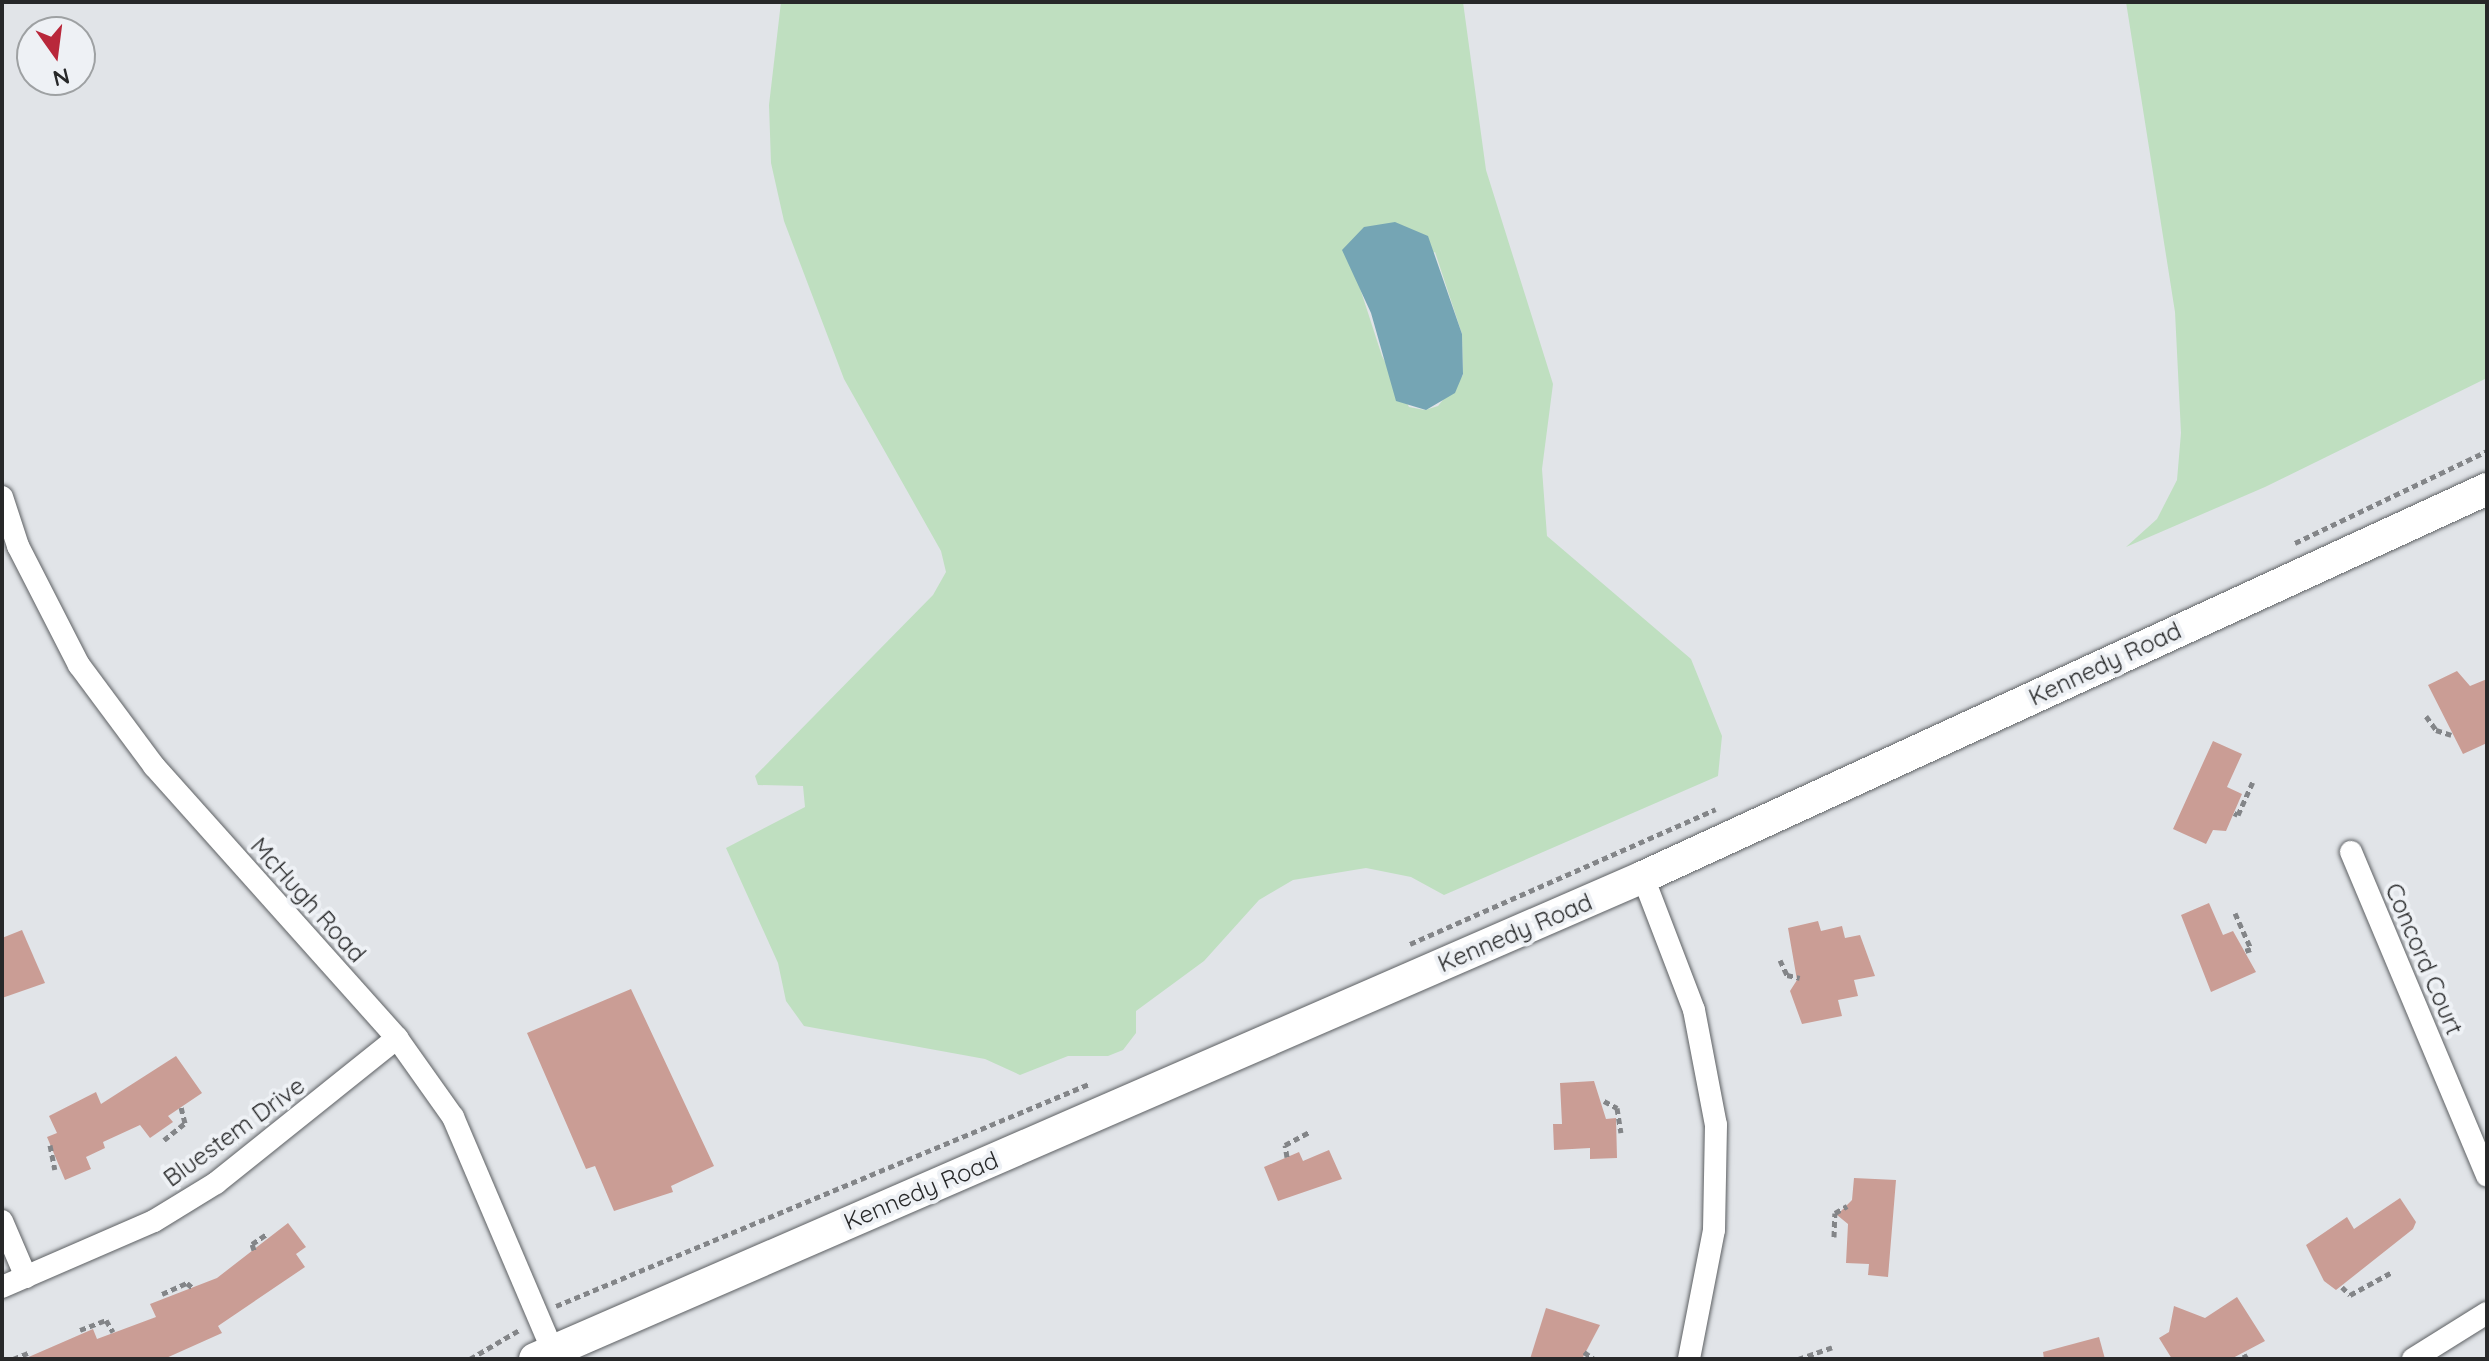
<!DOCTYPE html>
<style>
body{margin:0}
#map{position:relative;width:2489px;height:1361px;overflow:hidden;background:#e1e4e8;font-family:Quicksand,sans-serif}
div>[style]{position:absolute}
.green>*{inset:0;background:#bfdfc0}
.water>*{inset:0;background:#75a5b4}
.building>*{inset:0;background:#ca9d95}
.path>*{height:5px;margin-top:-2.5px;transform-origin:0;background:repeating-linear-gradient(90deg,#838588 0 6px,transparent 0 10px)}
.roads{filter:drop-shadow(0 0 2px #5d6063) drop-shadow(0 0 2px #5d6063)}
.street>*{height:22px;margin:-11px;padding:0 11px;transform-origin:11px;border-radius:11px;background:#fff}
.secondary>*{height:32px;margin:-16px;padding:0 16px;transform-origin:16px;border-radius:16px;background:#fff}
span{translate:-50% -50%;white-space:nowrap;text-align:center;line-height:1.15;-webkit-text-stroke:8px #eef1f5;paint-order:stroke}
.street-label{font-size:24px;color:#272829}
.frame{position:absolute;inset:0;border:4px solid #272829;pointer-events:none}
.north{position:absolute;left:16px;top:16px;width:80px;height:80px;box-sizing:border-box;background:#eef1f5;border:2px solid #9ea1a3;border-radius:50%;rotate:166deg;font-size:22px;font-weight:700;line-height:32px;text-align:center;color:#272829}
.north::after{content:'';display:block;margin:auto;width:28px;height:36px;background:#b9283b;clip-path:polygon(50% 0,100% 100%,50% 72%,0 100%)}
</style>
<div id="map">
<div class="green">
<div style="clip-path:polygon(evenodd,781px 2px,1463px 2px,1486px 170px,1553px 384px,1542px 469px,1547px 536px,1691px 659px,1722px 736px,1718px 776px,1444px 895px,1411px 877px,1366px 868px,1293px 880px,1259px 900px,1204px 961px,1136px 1011px,1136px 1033px,1123px 1050px,1108px 1056px,1068px 1056px,1020px 1075px,985px 1059px,804px 1026px,786px 1001px,778px 963px,726px 848px,805px 807px,803px 786px,758px 785px,755px 776px,933px 595px,946px 572px,941px 551px,844px 379px,784px 221px,771px 163px,769px 105px,781px 2px,1435px 252px,1462px 334px,1463px 375px,1438px 406px,1425px 410px,1409px 407px,1382px 356px,1358px 282px,1435px 252px)"></div>
<div style="clip-path:polygon(2126px 2px,2487px 2px,2487px 378px,2265px 487px,2126px 547px,2157px 519px,2177px 480px,2181px 433px,2175px 312px)"></div>
</div>
<div class="water">
<div style="clip-path:polygon(1395px 222px,1428px 236px,1462px 334px,1463px 374px,1455px 393px,1426px 410px,1396px 401px,1371px 313px,1342px 250px,1364px 227px)"></div>
</div>
<div class="building">
<div style="clip-path:polygon(2457px 671px,2470px 686px,2487px 679px,2487px 743px,2463px 754px,2428px 685px)"></div>
<div style="clip-path:polygon(2213px 741px,2242px 754px,2227px 787px,2242px 794px,2226px 831px,2213px 830px,2206px 844px,2173px 829px)"></div>
<div style="clip-path:polygon(2209px 903px,2223px 935px,2233px 931px,2256px 972px,2211px 992px,2181px 915px)"></div>
<div style="clip-path:polygon(1818px 921px,1821px 931px,1842px 926px,1845px 938px,1860px 935px,1875px 976px,1854px 980px,1858px 996px,1838px 1000px,1842px 1016px,1802px 1024px,1790px 991px,1797px 980px,1788px 928px)"></div>
<div style="clip-path:polygon(22px 930px,45px 983px,2px 998px,2px 938px)"></div>
<div style="clip-path:polygon(631px 989px,714px 1166px,671px 1186px,673px 1192px,614px 1211px,595px 1166px,586px 1169px,527px 1033px)"></div>
<div style="clip-path:polygon(176px 1056px,202px 1093px,168px 1116px,173px 1122px,150px 1138px,140px 1125px,103px 1142px,105px 1148px,86px 1157px,91px 1169px,65px 1180px,47px 1137px,57px 1133px,49px 1116px,96px 1092px,101px 1104px)"></div>
<div style="clip-path:polygon(1594px 1081px,1606px 1119px,1616px 1118px,1617px 1158px,1590px 1159px,1590px 1148px,1554px 1150px,1553px 1124px,1562px 1124px,1560px 1083px)"></div>
<div style="clip-path:polygon(1329px 1150px,1342px 1179px,1278px 1201px,1264px 1167px,1299px 1152px,1303px 1161px)"></div>
<div style="clip-path:polygon(1854px 1178px,1896px 1180px,1888px 1277px,1868px 1275px,1869px 1264px,1846px 1263px,1848px 1224px,1837px 1215px,1852px 1200px)"></div>
<div style="clip-path:polygon(2400px 1198px,2416px 1222px,2413px 1229px,2336px 1290px,2324px 1281px,2306px 1245px,2347px 1217px,2354px 1229px)"></div>
<div style="clip-path:polygon(288px 1223px,306px 1247px,296px 1254px,305px 1267px,218px 1326px,222px 1333px,164px 1359px,24px 1359px,93px 1329px,97px 1339px,156px 1317px,150px 1304px,217px 1278px)"></div>
<div style="clip-path:polygon(2237px 1297px,2265px 1341px,2231px 1359px,2172px 1359px,2159px 1338px,2169px 1332px,2174px 1306px,2205px 1318px)"></div>
<div style="clip-path:polygon(1546px 1308px,1600px 1325px,1582px 1359px,1530px 1359px)"></div>
<div style="clip-path:polygon(2099px 1337px,2105px 1359px,2044px 1359px,2043px 1352px)"></div>
</div>
<div class="path">
<div style="left:2295px;top:543px;width:213px;rotate:-25.6deg"></div>
<div style="left:2426px;top:716px;width:17px;rotate:54deg"></div>
<div style="left:2436px;top:730px;width:16px;rotate:18deg"></div>
<div style="left:2234px;top:813px;width:4px;rotate:27deg"></div>
<div style="left:2238px;top:815px;width:36px;rotate:-66deg"></div>
<div style="left:2235px;top:913px;width:39px;rotate:66deg"></div>
<div style="left:2251px;top:949px;width:6px;rotate:162deg"></div>
<div style="left:1410px;top:944px;width:334px;rotate:-23.8deg"></div>
<div style="left:1780px;top:960px;width:17px;rotate:65deg"></div>
<div style="left:1787px;top:975px;width:13px;rotate:13deg"></div>
<div style="left:1604px;top:1101px;width:15px;rotate:28deg"></div>
<div style="left:1617px;top:1108px;width:25px;rotate:81deg"></div>
<div style="left:164px;top:1140px;width:27px;rotate:-39deg"></div>
<div style="left:185px;top:1123px;width:16px;rotate:-104deg"></div>
<div style="left:50px;top:1145px;width:25px;rotate:79deg"></div>
<div style="left:1287px;top:1157px;width:12px;rotate:-99deg"></div>
<div style="left:1285px;top:1145px;width:27px;rotate:-28deg"></div>
<div style="left:1834px;top:1237px;width:24px;rotate:-88deg"></div>
<div style="left:1835px;top:1213px;width:14px;rotate:-30deg"></div>
<div style="left:254px;top:1250px;width:6px;rotate:-108deg"></div>
<div style="left:252px;top:1244px;width:18px;rotate:-34deg"></div>
<div style="left:2342px;top:1287px;width:11px;rotate:45deg"></div>
<div style="left:2350px;top:1295px;width:48px;rotate:-28.7deg"></div>
<div style="left:162px;top:1294px;width:27px;rotate:-24deg"></div>
<div style="left:187px;top:1283px;width:9px;rotate:41deg"></div>
<div style="left:556px;top:1306px;width:577px;rotate:-22.61deg"></div>
<div style="left:80px;top:1330px;width:28px;rotate:-21deg"></div>
<div style="left:106px;top:1320px;width:14px;rotate:60deg"></div>
<div style="left:1584px;top:1352px;width:12px;rotate:35deg"></div>
<div style="left:2244px;top:1354px;width:6px;rotate:59deg"></div>
<div style="left:13px;top:1359px;width:16px;rotate:-22deg"></div>
<div style="left:470px;top:1359px;width:59px;rotate:-30.5deg"></div>
<div style="left:1798px;top:1359px;width:36px;rotate:-19deg"></div>
</div>
<div class="roads">
<div class="street">
<div style="left:2px;top:497px;width:52px;rotate:71.9deg"></div>
<div style="left:18px;top:546px;width:134px;rotate:62.9deg"></div>
<div style="left:79px;top:665px;width:126px;rotate:53.4deg"></div>
<div style="left:154px;top:766px;width:365px;rotate:48.2deg"></div>
<div style="left:397px;top:1038px;width:97px;rotate:54.7deg"></div>
<div style="left:453px;top:1117px;width:254px;rotate:66.9deg"></div>
<div style="left:2351px;top:852px;width:351px;rotate:67.2deg"></div>
<div style="left:1643px;top:877px;width:142px;rotate:69deg"></div>
<div style="left:1694px;top:1010px;width:117px;rotate:79.2deg"></div>
<div style="left:1716px;top:1125px;width:105px;rotate:91.1deg"></div>
<div style="left:1714px;top:1230px;width:131px;rotate:101deg"></div>
<div style="left:2px;top:1221px;width:61px;rotate:66.8deg"></div>
<div style="left:2px;top:1287px;width:166px;rotate:-23.5deg"></div>
<div style="left:154px;top:1221px;width:73px;rotate:-31.5deg"></div>
<div style="left:216px;top:1183px;width:232px;rotate:-38.7deg"></div>
<div style="left:2413px;top:1359px;width:87px;rotate:-31.9deg"></div>
</div>
<div class="secondary">
<div style="left:535px;top:1359px;width:1208px;rotate:-23.51deg"></div>
<div style="left:1643px;top:877px;width:929px;rotate:-24.69deg"></div>
</div>
</div>
<div class="street-label">
<span style="left:2105px;top:664px;rotate:-25deg">Kennedy Road</span>
<span style="left:308px;top:900px;rotate:48deg">McHugh Road</span>
<span style="left:1515px;top:933px;rotate:-23deg">Kennedy Road</span>
<span style="left:2424px;top:959px;rotate:67deg">Concord Court</span>
<span style="left:234px;top:1132px;rotate:-36deg">Bluestem Drive</span>
<span style="left:921px;top:1191px;rotate:-23deg">Kennedy Road</span>
</div>
<div class="frame"></div>
<div class="north">N</div>
</div>
